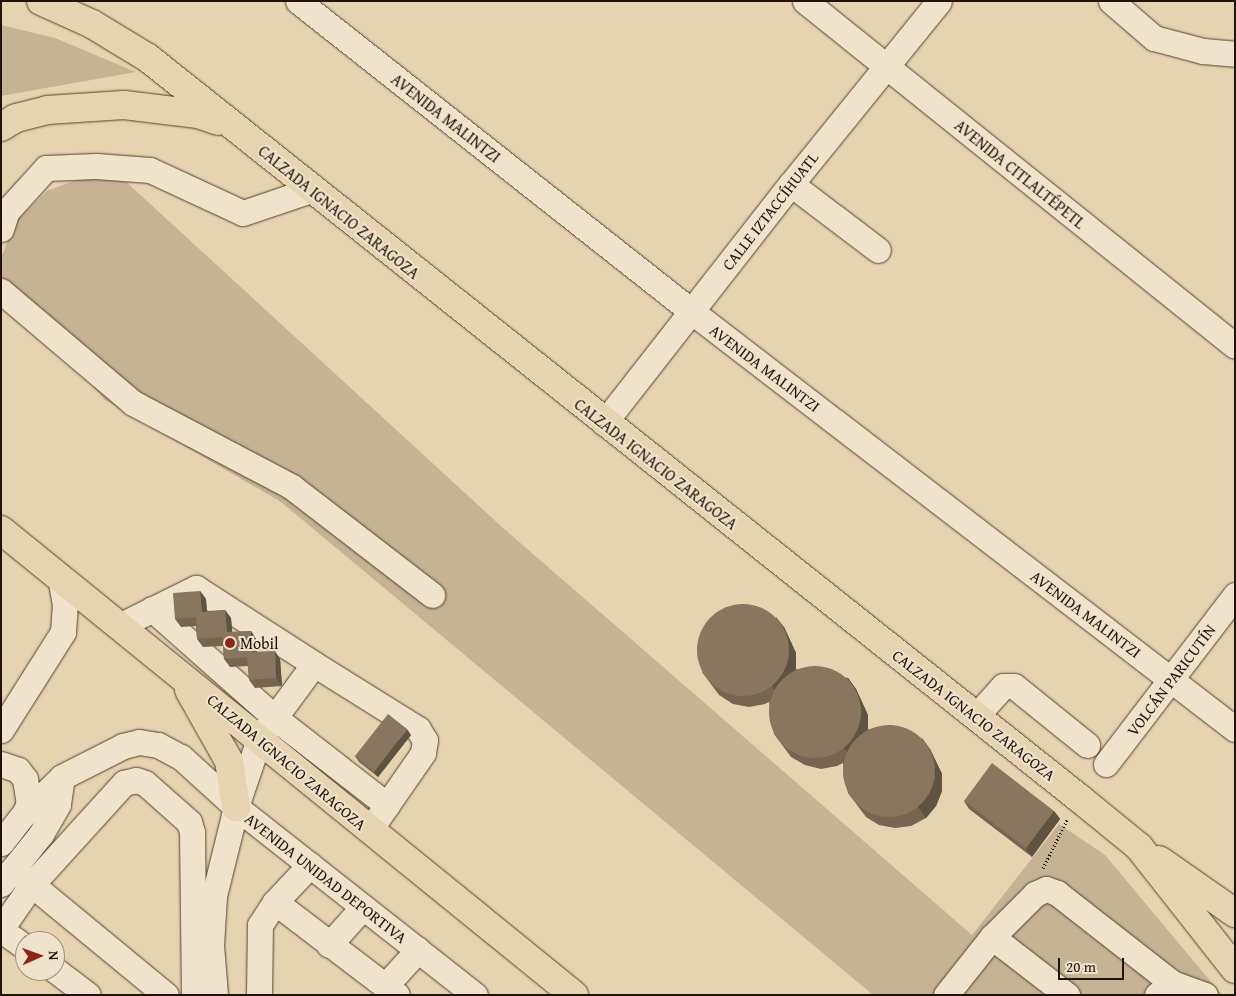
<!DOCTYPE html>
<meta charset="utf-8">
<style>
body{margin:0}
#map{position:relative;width:1236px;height:996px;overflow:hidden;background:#e6d4b0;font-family:"Gentium Book Plus",serif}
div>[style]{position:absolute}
.green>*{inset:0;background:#c5b393}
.path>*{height:3px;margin-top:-1.5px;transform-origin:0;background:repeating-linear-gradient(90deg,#231106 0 1px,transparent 0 3.5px)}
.roads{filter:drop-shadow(0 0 1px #544230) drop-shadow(0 0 1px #544230)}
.minor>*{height:25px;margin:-12.5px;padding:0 12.5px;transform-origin:12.5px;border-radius:12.5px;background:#efe3cc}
.major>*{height:28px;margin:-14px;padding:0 14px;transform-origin:14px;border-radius:14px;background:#e6d4b0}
.wall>*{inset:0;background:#756551}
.shaded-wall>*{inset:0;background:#5f5342}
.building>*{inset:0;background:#88765e}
.round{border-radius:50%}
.dots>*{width:14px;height:14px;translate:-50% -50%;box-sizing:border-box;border:2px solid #efe3cc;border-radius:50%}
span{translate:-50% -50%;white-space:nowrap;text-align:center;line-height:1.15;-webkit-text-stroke:4px #efe3cc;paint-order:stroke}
.street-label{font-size:16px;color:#231106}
.poi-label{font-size:16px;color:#231106}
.left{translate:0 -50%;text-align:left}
.frame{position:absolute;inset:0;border:2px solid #231106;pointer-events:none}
.north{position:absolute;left:15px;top:931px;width:50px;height:50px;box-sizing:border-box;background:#efe3cc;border:1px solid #9d8f7d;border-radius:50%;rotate:88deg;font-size:14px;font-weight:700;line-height:20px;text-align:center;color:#231106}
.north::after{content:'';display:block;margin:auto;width:18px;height:22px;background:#8f2418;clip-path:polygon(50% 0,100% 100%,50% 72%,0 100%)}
.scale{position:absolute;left:1058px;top:958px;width:66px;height:22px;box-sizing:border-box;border:2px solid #231106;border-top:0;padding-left:6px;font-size:15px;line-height:18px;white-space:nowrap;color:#231106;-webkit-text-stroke:4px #efe3cc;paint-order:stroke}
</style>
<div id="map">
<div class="green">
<div style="clip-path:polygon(1px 25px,55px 38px,136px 72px,1px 96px)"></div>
<div style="clip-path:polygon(110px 167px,502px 527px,972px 935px,1059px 824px,1105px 855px,1222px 995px,873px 995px,281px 502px,105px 400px,1px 280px,1px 258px,16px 221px,47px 191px)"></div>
</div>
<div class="path">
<div style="left:1043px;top:868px;width:54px;rotate:-63.4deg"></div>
</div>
<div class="roads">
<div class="minor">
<div style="left:298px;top:1px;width:501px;rotate:38.27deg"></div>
<div style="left:691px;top:311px;width:686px;rotate:37.54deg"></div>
<div style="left:805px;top:1px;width:551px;rotate:38.74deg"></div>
<div style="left:1111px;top:1px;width:57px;rotate:40.7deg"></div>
<div style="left:1154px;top:38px;width:51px;rotate:14.9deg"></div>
<div style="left:1203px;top:51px;width:32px;rotate:5deg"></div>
<div style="left:791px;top:184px;width:109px;rotate:37.2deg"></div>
<div style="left:1px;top:229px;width:19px;rotate:-72deg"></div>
<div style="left:7px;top:211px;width:58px;rotate:-47.8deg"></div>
<div style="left:46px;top:168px;width:50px;rotate:-2.3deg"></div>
<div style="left:96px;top:166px;width:54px;rotate:4.2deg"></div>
<div style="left:150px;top:170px;width:102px;rotate:24.8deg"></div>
<div style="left:243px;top:213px;width:72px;rotate:-18.7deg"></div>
<div style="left:1px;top:291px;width:173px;rotate:40.3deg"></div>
<div style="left:133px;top:403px;width:180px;rotate:27.8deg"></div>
<div style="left:292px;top:487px;width:177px;rotate:37.6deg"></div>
<div style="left:604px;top:423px;width:303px;rotate:-52deg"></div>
<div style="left:791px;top:184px;width:235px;rotate:-51deg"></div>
<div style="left:152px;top:609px;width:164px;rotate:41.5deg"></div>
<div style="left:275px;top:718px;width:142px;rotate:37.8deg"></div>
<div style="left:121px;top:625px;width:84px;rotate:-26.3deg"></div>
<div style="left:196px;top:588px;width:140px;rotate:32.8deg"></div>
<div style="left:314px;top:664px;width:93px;rotate:126.3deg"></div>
<div style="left:259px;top:739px;width:72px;rotate:108.7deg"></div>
<div style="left:236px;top:807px;width:92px;rotate:103.9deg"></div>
<div style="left:214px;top:896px;width:49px;rotate:93.5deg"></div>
<div style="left:211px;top:945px;width:50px;rotate:85.4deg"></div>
<div style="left:314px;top:664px;width:123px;rotate:32deg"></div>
<div style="left:418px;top:729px;width:13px;rotate:58deg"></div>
<div style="left:425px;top:740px;width:13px;rotate:99deg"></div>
<div style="left:423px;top:753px;width:79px;rotate:124.7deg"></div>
<div style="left:976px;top:716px;width:40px;rotate:-48deg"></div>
<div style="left:1003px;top:686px;width:11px"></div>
<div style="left:1014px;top:686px;width:94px;rotate:38.9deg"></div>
<div style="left:1px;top:730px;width:116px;rotate:-57.7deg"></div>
<div style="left:63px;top:632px;width:27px;rotate:-86deg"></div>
<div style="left:65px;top:605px;width:29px;rotate:-100deg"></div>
<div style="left:1px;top:764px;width:18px;rotate:19deg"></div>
<div style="left:18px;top:770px;width:11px;rotate:52deg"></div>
<div style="left:25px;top:779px;width:24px;rotate:81deg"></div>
<div style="left:29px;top:803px;width:12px;rotate:114deg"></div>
<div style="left:1106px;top:764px;width:213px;rotate:-52.6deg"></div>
<div style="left:1px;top:843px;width:37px;rotate:-52deg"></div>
<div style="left:24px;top:814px;width:53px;rotate:-44.2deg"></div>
<div style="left:62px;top:777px;width:68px;rotate:-26.9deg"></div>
<div style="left:123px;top:746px;width:16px;rotate:-14deg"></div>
<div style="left:139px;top:742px;width:19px;rotate:9deg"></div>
<div style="left:158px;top:745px;width:26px;rotate:28deg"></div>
<div style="left:181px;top:757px;width:74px;rotate:42.3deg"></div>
<div style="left:236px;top:807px;width:304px;rotate:38.2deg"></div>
<div style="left:13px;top:869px;width:198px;rotate:39.5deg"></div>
<div style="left:1px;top:884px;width:64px;rotate:-51.3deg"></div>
<div style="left:41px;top:834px;width:34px;rotate:-60deg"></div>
<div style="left:58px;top:804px;width:27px;rotate:-82deg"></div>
<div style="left:275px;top:902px;width:51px;rotate:-46.6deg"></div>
<div style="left:1px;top:929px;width:55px;rotate:-55.4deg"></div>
<div style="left:32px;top:884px;width:137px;rotate:-47.7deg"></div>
<div style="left:124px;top:783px;width:12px;rotate:-14deg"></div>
<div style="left:136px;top:780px;width:9px;rotate:18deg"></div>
<div style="left:145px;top:783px;width:59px;rotate:41.6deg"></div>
<div style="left:189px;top:822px;width:10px;rotate:73deg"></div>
<div style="left:192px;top:832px;width:163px;rotate:89.3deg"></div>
<div style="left:1px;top:930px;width:29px;rotate:35deg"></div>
<div style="left:992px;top:937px;width:95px;rotate:37.7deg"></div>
<div style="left:329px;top:945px;width:51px;rotate:-48.2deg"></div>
<div style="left:55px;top:970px;width:41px;rotate:37.1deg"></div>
<div style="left:385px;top:986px;width:49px;rotate:-47.5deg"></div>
<div style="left:259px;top:995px;width:70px;rotate:-89.2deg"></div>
<div style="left:260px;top:925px;width:27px;rotate:-57deg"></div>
<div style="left:275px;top:902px;width:153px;rotate:37.3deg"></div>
<div style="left:946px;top:995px;width:74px;rotate:-51.6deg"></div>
<div style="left:992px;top:937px;width:61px;rotate:-45deg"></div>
<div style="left:1035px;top:894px;width:12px;rotate:-24deg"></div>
<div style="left:1046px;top:889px;width:12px;rotate:20deg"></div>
<div style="left:1057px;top:893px;width:146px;rotate:38deg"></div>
<div style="left:1157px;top:995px;width:19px;rotate:-39deg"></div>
<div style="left:1172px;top:983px;width:35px;rotate:20deg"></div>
</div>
<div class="major">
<div style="left:41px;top:1px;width:56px;rotate:24.3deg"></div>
<div style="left:92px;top:24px;width:66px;rotate:31.3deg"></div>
<div style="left:148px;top:58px;width:1189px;rotate:38.48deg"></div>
<div style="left:1079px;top:798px;width:77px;rotate:39.2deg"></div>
<div style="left:1139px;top:847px;width:155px;rotate:51.8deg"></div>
<div style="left:1px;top:127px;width:17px;rotate:-31deg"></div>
<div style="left:16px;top:118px;width:32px;rotate:-14deg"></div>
<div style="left:47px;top:110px;width:77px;rotate:-3.7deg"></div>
<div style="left:124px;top:105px;width:75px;rotate:6.9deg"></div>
<div style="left:198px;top:114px;width:21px;rotate:19deg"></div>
<div style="left:1px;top:530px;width:738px;rotate:39.06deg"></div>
<div style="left:189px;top:690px;width:81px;rotate:60.6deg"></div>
<div style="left:229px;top:761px;width:47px;rotate:81.3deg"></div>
<div style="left:1159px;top:860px;width:93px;rotate:34.9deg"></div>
</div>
</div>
<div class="wall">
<div style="clip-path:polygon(200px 591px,206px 599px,207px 611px,225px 610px,231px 618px,232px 632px,251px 631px,256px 639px,257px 652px,280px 659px,282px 686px,255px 688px,249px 680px,248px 666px,230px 667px,224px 659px,223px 646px,203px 647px,197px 639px,196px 626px,181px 627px,175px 619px)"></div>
<div style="clip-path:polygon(784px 627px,796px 653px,796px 669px,848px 678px,856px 689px,868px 715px,868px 729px,930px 749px,942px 774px,942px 791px,936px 806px,926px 818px,911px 826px,895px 828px,879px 825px,866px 817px,848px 793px,843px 763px,837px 766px,821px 769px,805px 765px,791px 757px,774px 734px,769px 702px,765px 704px,749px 707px,733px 704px,719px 695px,702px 672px)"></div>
<div style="clip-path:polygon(411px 735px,378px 777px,359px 762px,355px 756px)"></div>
<div style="clip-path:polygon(964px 801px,1054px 811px,1060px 819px,1032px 857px,969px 809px)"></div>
</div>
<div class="shaded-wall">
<div style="clip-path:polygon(200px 591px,206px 599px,207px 620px,202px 612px)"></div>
<div style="clip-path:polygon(225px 610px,231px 618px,233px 641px,227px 632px)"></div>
<div style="clip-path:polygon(776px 617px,784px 627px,796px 653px,796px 669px,779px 696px,772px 686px)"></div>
<div style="clip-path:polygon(251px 631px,256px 639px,258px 661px,252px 652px)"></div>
<div style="clip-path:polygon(275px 651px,280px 659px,282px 686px,276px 678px)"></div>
<div style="clip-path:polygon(848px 678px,856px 689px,868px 715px,868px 731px,851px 759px,844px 748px)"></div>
<div style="clip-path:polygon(407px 729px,411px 735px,378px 777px,374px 772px)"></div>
<div style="clip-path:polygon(922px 738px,930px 749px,942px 774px,942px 791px,936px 806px,926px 818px,918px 807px)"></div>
<div style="clip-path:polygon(1054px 811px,1060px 819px,1032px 857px,1026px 848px)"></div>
</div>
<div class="building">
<div style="clip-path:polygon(200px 591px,202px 612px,225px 610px,227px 632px,251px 631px,252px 652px,275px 651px,276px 678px,249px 680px,247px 657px,224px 659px,223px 637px,197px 639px,196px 617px,175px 619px,173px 593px)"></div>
<div class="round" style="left:697px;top:604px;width:92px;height:92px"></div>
<div class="round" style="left:769px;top:666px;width:92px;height:92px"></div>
<div style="clip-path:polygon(388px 714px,407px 729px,374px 772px,355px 756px)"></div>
<div class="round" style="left:843px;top:725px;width:92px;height:92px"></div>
<div style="clip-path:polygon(992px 763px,1054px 811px,1026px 848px,964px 801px)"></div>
</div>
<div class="dots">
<div style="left:230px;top:643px;background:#8f2418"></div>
</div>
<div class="street-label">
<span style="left:446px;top:118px;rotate:38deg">AVENIDA MALINTZI</span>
<span style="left:1020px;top:174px;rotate:39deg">AVENIDA CITLALTÉPETL</span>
<span style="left:770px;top:211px;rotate:-52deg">CALLE IZTACCÍHUATL</span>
<span style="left:339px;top:212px;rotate:39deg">CALZADA IGNACIO ZARAGOZA</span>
<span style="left:765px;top:368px;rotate:37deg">AVENIDA MALINTZI</span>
<span style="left:656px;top:464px;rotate:38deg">CALZADA IGNACIO ZARAGOZA</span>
<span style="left:1086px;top:614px;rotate:37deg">AVENIDA MALINTZI</span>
<span style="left:1171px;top:680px;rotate:-53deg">VOLCÁN PARICUTÍN</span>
<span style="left:974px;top:715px;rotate:38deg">CALZADA IGNACIO ZARAGOZA</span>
<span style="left:287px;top:762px;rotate:40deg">CALZADA IGNACIO ZARAGOZA</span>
<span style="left:326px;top:878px;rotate:38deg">AVENIDA UNIDAD DEPORTIVA</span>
</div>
<div class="poi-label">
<span class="left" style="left:240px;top:643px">Mobil</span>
</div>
<div class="frame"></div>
<div class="north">N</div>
<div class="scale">20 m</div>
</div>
